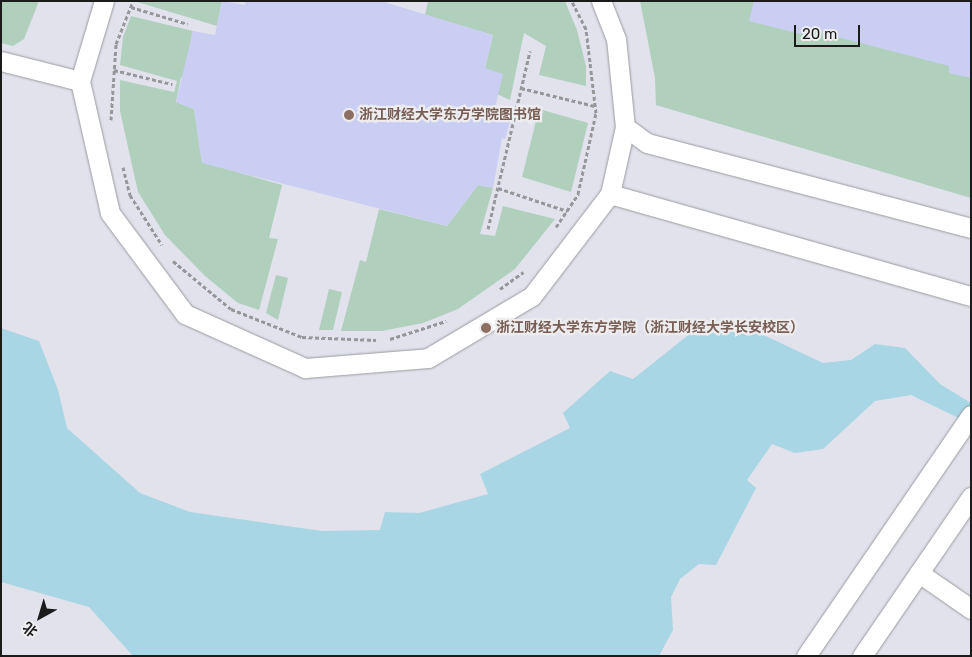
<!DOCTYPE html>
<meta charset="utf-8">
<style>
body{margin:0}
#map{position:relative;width:972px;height:657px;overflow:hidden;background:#ededf0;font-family:Rubik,"Noto Sans SC",sans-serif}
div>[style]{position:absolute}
.built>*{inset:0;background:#e1e2ec}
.green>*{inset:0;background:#b0d0bd}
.water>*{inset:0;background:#a9d6e4}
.building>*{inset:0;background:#cacef2}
.path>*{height:3px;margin-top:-1.5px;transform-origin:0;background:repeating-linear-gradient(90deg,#979799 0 4px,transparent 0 6.5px)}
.roads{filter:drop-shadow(0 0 1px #9a9b9d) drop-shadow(0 0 1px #9a9b9d)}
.minor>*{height:19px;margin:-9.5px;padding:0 9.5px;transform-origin:9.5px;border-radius:9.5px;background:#fff}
.dots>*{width:14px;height:14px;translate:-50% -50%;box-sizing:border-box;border:2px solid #ededf0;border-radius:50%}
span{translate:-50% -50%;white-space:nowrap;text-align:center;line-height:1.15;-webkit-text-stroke:4.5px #ededf0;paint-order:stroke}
.education-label{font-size:14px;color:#785e54;font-weight:700}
.left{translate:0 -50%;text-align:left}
.frame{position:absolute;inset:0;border:2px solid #1b1b1c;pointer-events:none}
.north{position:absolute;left:15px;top:592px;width:50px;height:50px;-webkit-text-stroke:4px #ededf0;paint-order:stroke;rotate:219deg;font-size:14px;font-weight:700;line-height:20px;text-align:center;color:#1b1b1c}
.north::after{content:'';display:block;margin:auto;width:18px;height:22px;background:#1b1b1c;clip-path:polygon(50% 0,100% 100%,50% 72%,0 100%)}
.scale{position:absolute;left:794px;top:25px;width:66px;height:22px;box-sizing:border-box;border:2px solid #1b1b1c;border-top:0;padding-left:6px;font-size:15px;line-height:18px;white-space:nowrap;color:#1b1b1c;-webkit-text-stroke:4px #ededf0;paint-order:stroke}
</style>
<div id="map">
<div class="built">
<div style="clip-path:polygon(1px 1px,971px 1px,971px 656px,1px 656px)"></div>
</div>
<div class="green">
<div style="clip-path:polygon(1px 1px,39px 1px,24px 39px,13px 46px,1px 43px)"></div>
<div style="clip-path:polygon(134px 1px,222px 1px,217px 26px)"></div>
<div style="clip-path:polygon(428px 1px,565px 1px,577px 30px,586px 66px,586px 86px,539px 75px,546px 46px,524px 33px,510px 100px,497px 94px,485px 68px,493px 35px,425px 15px)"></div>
<div style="clip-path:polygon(640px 1px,971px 1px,971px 198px,656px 105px,655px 78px)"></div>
<div style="clip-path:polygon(131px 16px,193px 31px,186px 62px,194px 80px,181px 77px,176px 102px,194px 109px,202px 162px,282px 185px,269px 238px,278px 239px,259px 310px,238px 303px,205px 276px,165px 235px,138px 192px,120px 111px,120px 80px,174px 92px,177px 81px,120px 65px,123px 37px)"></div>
<div style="clip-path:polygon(539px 109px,588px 123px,571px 192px,522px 177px)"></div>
<div style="clip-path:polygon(478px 185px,493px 188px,480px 234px,495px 236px,503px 206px,555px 219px,515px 269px,458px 309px,423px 323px,382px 331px,341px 331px,360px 260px,366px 262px,379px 209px,447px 226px)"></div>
<div style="clip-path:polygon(276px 275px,288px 278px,278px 320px,266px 313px)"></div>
<div style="clip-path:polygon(329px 289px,342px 292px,333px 330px,319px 330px)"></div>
</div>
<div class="water">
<div style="clip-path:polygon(1px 328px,39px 341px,58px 390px,67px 428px,140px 493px,190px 512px,322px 531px,380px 530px,385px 512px,419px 513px,488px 494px,480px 474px,570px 428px,563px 413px,610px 371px,633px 379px,691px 333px,755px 331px,823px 363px,851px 360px,875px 344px,905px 348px,940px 384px,971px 403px,971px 424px,911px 395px,875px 401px,823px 449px,795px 453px,772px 444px,747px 480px,756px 488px,716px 565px,699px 564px,680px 579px,671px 597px,673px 630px,659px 656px,133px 656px,89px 607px,1px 582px)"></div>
</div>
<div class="building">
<div style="clip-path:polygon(222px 1px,245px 5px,246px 1px,381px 1px,493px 35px,485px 68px,503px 74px,494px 112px,511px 118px,505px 139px,502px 138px,493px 188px,478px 185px,447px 226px,202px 163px,194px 109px,176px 102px,193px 31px,215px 35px)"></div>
<div style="clip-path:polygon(754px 1px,971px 1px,971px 78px,949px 73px,949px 66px,803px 28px,801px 34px,749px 21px)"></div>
</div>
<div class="path">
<div style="left:131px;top:7px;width:59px;rotate:16.6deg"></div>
<div style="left:114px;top:70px;width:60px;rotate:13.6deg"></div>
<div style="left:521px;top:88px;width:76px;rotate:13.7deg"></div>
<div style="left:111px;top:120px;width:76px;rotate:-86.2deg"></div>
<div style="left:116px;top:44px;width:46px;rotate:-68.4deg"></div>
<div style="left:123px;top:167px;width:29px;rotate:76deg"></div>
<div style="left:130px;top:195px;width:59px;rotate:57.4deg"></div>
<div style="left:498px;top:188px;width:73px;rotate:18.4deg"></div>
<div style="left:556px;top:227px;width:40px;rotate:-56deg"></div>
<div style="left:578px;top:194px;width:83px;rotate:-77.5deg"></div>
<div style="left:596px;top:113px;width:85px;rotate:-96.8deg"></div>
<div style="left:586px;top:29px;width:31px;rotate:-117deg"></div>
<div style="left:488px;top:229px;width:183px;rotate:-76.7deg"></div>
<div style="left:173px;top:261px;width:75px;rotate:39.6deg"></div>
<div style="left:231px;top:309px;width:76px;rotate:21.5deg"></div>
<div style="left:302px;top:337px;width:74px;rotate:2.3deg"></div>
<div style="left:500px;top:289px;width:29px;rotate:-36deg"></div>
<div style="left:390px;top:339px;width:59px;rotate:-17.8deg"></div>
</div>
<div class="roads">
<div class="minor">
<div style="left:104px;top:1px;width:84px;rotate:106.7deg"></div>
<div style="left:80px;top:81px;width:135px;rotate:77.2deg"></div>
<div style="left:110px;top:213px;width:126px;rotate:53.4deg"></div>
<div style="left:185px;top:314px;width:132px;rotate:24.2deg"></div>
<div style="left:305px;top:368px;width:123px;rotate:-4.6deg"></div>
<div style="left:428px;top:358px;width:121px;rotate:-30.8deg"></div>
<div style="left:532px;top:296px;width:128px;rotate:-52.6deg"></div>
<div style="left:610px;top:194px;width:69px;rotate:-77.4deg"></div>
<div style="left:625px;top:127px;width:88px;rotate:-95.8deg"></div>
<div style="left:616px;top:39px;width:41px;rotate:-111.5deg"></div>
<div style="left:1px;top:61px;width:81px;rotate:14.2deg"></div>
<div style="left:625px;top:127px;width:27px;rotate:36deg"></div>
<div style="left:647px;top:143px;width:335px;rotate:14.7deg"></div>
<div style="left:610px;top:194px;width:375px;rotate:15.8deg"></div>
<div style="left:919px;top:573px;width:63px;rotate:34.7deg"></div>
<div style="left:806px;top:656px;width:292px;rotate:-55.6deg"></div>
<div style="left:862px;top:656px;width:193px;rotate:-55.6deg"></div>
</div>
</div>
<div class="dots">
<div style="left:349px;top:115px;background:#8d6e63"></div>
<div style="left:486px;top:328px;background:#8d6e63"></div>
</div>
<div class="education-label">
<span class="left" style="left:359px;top:115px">浙江财经大学东方学院图书馆</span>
<span class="left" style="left:496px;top:328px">浙江财经大学东方学院（浙江财经大学长安校区）</span>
</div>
<div class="frame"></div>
<div class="north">北</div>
<div class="scale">20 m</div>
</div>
